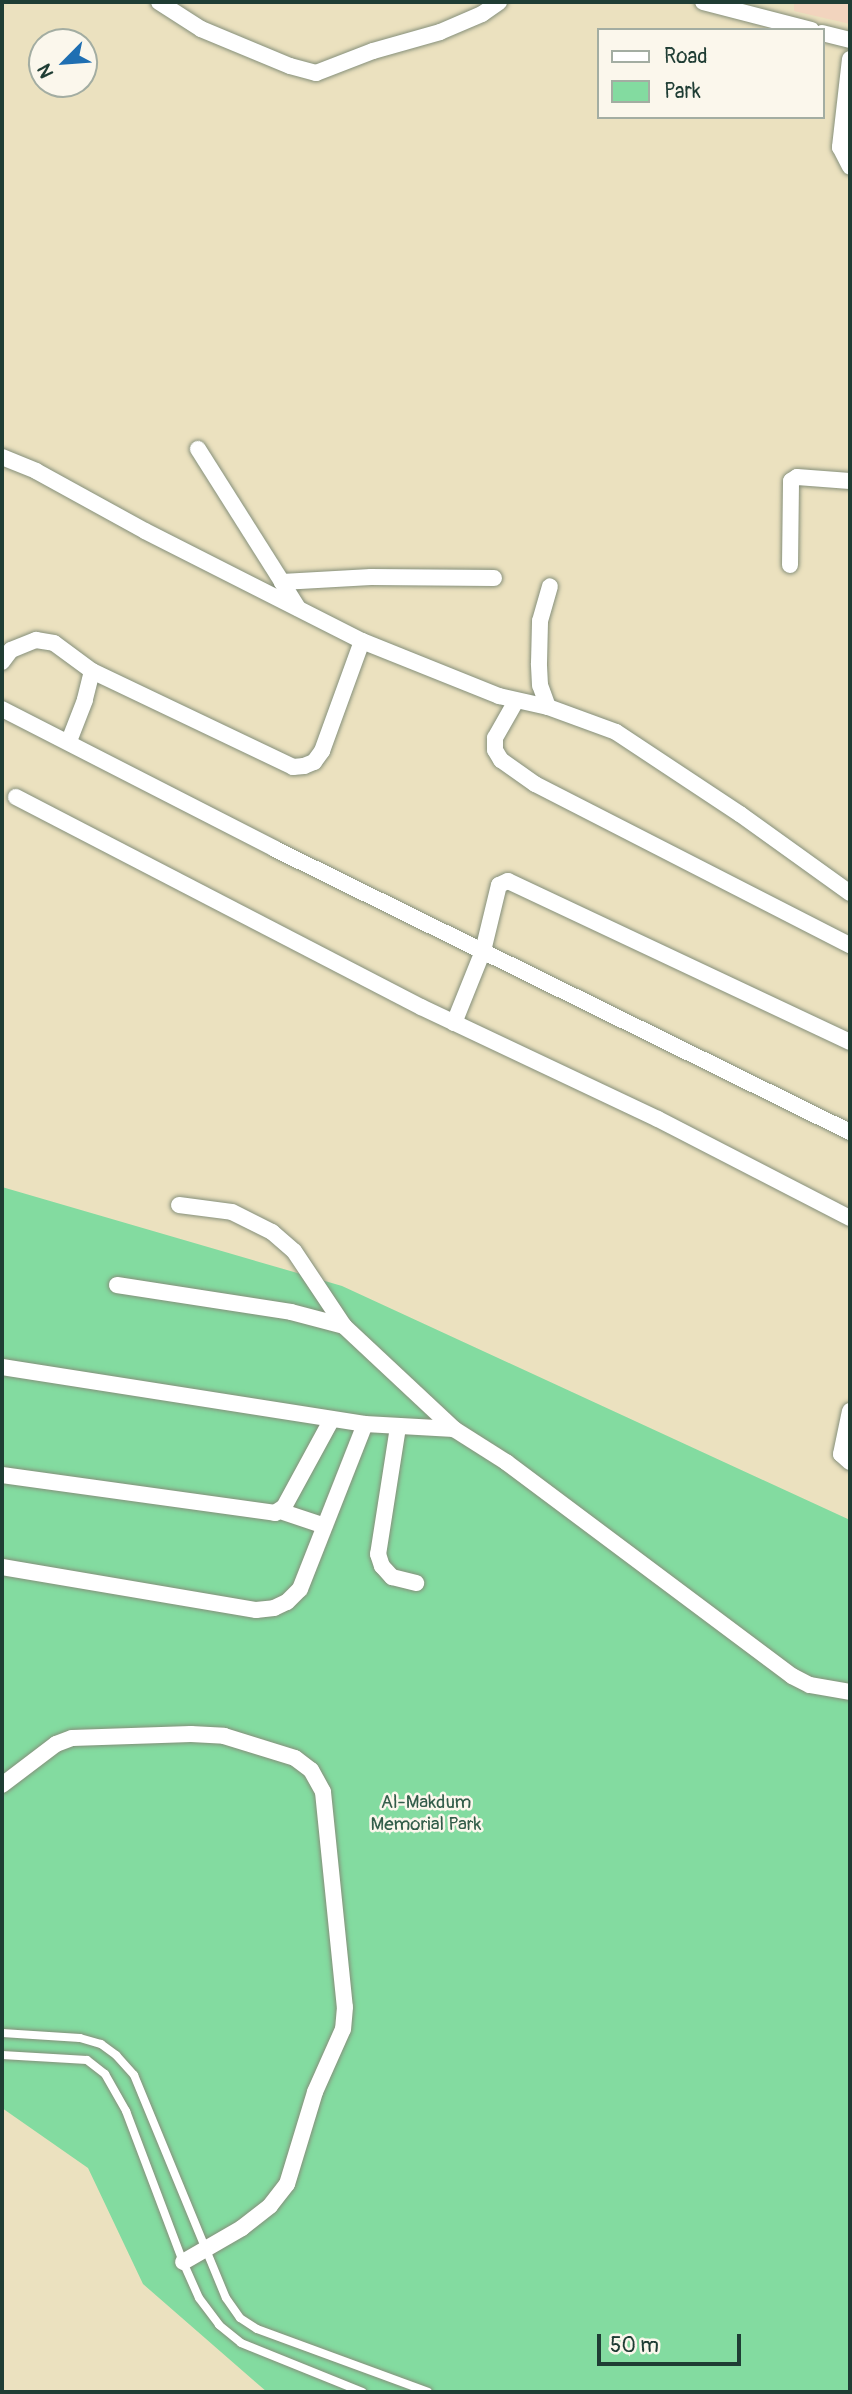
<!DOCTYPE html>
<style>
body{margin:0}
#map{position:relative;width:852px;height:2394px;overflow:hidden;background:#ebe1bf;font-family:Pangolin,sans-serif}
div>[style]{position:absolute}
.built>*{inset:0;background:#f2d4be}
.green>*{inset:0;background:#83dba0}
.roads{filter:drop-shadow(0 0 2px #858f7a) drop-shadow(0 0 2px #858f7a)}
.service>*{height:8px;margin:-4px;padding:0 4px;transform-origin:4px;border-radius:4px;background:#fff}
.minor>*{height:16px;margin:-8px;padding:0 8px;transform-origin:8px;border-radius:8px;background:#fff}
span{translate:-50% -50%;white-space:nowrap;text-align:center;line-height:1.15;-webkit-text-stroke:5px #fbf7ec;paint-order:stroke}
.park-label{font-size:19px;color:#335d4a}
.frame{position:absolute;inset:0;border:4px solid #1f3d34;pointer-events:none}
.legend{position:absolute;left:597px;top:28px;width:228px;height:91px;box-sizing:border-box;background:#fbf7ec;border:2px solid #a3ada2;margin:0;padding:9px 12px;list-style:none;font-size:21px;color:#1f3d34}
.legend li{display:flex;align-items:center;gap:14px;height:35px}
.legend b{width:35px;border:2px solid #a3ada2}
.north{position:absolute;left:28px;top:28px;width:70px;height:70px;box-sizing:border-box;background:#fbf7ec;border:2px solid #a3ada2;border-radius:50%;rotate:245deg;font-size:19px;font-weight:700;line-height:28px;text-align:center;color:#1f3d34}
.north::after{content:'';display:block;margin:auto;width:24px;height:32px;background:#1f6fb2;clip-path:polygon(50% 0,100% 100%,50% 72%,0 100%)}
.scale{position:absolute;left:597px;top:2334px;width:144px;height:32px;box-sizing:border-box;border:4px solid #1f3d34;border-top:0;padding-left:9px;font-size:21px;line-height:24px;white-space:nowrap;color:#1f3d34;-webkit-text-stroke:5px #fbf7ec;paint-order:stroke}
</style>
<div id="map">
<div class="built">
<div style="clip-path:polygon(794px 2px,850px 2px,850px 24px,794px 11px)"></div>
</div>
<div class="green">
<div style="clip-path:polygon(2px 1187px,342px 1286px,850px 1520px,850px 2392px,267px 2392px,143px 2284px,88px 2168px,2px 2108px)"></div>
</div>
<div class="roads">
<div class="service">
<div style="left:2px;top:2033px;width:78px;rotate:3.7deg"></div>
<div style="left:80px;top:2038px;width:22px;rotate:16deg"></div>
<div style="left:101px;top:2044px;width:19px;rotate:36deg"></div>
<div style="left:116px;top:2055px;width:27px;rotate:48deg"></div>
<div style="left:134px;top:2075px;width:241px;rotate:67.6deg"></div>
<div style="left:226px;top:2298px;width:24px;rotate:55deg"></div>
<div style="left:240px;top:2318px;width:20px;rotate:33deg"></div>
<div style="left:257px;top:2329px;width:182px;rotate:20.2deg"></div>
<div style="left:2px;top:2055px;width:85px;rotate:3.4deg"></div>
<div style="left:87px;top:2060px;width:23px;rotate:38deg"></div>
<div style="left:105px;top:2074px;width:43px;rotate:60.4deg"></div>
<div style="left:126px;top:2111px;width:161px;rotate:69.3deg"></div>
<div style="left:183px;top:2262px;width:39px;rotate:66deg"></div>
<div style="left:199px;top:2298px;width:34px;rotate:53deg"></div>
<div style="left:219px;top:2325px;width:28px;rotate:39deg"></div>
<div style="left:241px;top:2343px;width:131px;rotate:22deg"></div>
</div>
<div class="minor">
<div style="left:159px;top:2px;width:50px;rotate:32.7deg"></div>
<div style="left:201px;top:29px;width:96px;rotate:22.6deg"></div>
<div style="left:290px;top:66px;width:27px;rotate:15deg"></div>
<div style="left:316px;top:73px;width:61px;rotate:-21.1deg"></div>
<div style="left:373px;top:51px;width:70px;rotate:-15.8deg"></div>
<div style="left:440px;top:32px;width:46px;rotate:-23.2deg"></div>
<div style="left:482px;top:14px;width:21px;rotate:-35deg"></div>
<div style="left:703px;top:2px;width:112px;rotate:14.5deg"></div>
<div style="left:822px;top:33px;width:29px;rotate:14deg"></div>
<div style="left:850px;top:59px;width:89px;rotate:96.5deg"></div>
<div style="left:840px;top:147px;width:22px;rotate:63deg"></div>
<div style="left:198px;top:449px;width:157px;rotate:57.7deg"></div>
<div style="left:2px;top:457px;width:37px;rotate:22deg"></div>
<div style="left:36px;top:471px;width:124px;rotate:28.8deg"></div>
<div style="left:145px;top:531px;width:243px;rotate:26.9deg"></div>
<div style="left:362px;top:641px;width:148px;rotate:21.9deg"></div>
<div style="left:499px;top:696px;width:50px;rotate:12.7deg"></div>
<div style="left:548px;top:707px;width:72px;rotate:20.2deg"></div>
<div style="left:616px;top:732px;width:149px;rotate:33.5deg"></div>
<div style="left:740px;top:814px;width:135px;rotate:35.7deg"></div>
<div style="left:790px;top:565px;width:84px;rotate:-89.3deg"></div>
<div style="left:791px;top:481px;width:7px;rotate:-34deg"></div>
<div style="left:797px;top:477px;width:53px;rotate:4.3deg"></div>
<div style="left:298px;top:608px;width:31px;rotate:-122deg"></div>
<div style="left:282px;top:582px;width:89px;rotate:-3.2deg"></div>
<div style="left:371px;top:577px;width:123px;rotate:0.5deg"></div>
<div style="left:2px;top:662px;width:15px;rotate:-53deg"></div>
<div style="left:11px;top:650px;width:27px;rotate:-22deg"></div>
<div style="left:36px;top:640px;width:18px;rotate:9deg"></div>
<div style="left:54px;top:643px;width:47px;rotate:36.4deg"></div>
<div style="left:92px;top:671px;width:30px;rotate:104deg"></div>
<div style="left:85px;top:700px;width:44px;rotate:111.3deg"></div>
<div style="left:92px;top:671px;width:223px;rotate:25.5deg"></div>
<div style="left:293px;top:767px;width:11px;rotate:-5deg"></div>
<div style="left:304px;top:766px;width:11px;rotate:-22deg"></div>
<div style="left:314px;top:762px;width:14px;rotate:-54deg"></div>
<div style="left:322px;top:751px;width:117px;rotate:-70deg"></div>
<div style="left:516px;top:701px;width:43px;rotate:119.6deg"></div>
<div style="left:495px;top:738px;width:12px;rotate:90deg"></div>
<div style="left:495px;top:750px;width:12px;rotate:59deg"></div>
<div style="left:501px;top:760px;width:42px;rotate:35.2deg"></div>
<div style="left:535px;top:784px;width:354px;rotate:27.1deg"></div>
<div style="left:548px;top:707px;width:23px;rotate:-110deg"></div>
<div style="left:540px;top:685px;width:22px;rotate:-93deg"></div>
<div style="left:539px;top:663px;width:42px;rotate:-88.6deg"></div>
<div style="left:540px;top:621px;width:36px;rotate:-74deg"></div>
<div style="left:2px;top:709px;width:307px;rotate:27.1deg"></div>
<div style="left:275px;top:849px;width:641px;rotate:26.21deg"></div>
<div style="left:16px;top:797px;width:456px;rotate:27.4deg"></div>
<div style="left:421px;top:1007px;width:262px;rotate:25.3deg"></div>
<div style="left:658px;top:1119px;width:216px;rotate:27.3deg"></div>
<div style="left:454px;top:1023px;width:78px;rotate:-68.1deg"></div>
<div style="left:483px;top:951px;width:68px;rotate:-76.4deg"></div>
<div style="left:499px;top:885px;width:10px;rotate:-24deg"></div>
<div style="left:508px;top:881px;width:378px;rotate:25.2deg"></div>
<div style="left:179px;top:1205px;width:53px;rotate:7.5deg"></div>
<div style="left:232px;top:1212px;width:45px;rotate:26.6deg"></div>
<div style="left:272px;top:1232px;width:29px;rotate:41deg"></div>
<div style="left:294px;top:1251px;width:90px;rotate:56.3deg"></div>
<div style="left:117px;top:1285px;width:176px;rotate:8.8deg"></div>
<div style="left:291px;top:1312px;width:55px;rotate:14.8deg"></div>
<div style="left:344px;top:1326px;width:151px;rotate:43.1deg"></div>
<div style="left:2px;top:1367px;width:367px;rotate:8.9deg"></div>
<div style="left:365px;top:1424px;width:89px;rotate:3.2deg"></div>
<div style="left:454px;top:1429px;width:62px;rotate:32.4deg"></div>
<div style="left:506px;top:1462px;width:357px;rotate:36.8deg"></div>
<div style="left:792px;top:1676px;width:20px;rotate:27deg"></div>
<div style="left:810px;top:1685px;width:41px;rotate:9.9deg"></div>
<div style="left:850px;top:1411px;width:44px;rotate:101.8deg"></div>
<div style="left:841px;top:1454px;width:12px;rotate:42deg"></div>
<div style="left:398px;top:1427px;width:129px;rotate:98.9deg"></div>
<div style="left:378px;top:1554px;width:13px;rotate:72deg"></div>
<div style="left:382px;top:1566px;width:15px;rotate:48deg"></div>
<div style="left:392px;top:1577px;width:25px;rotate:14deg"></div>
<div style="left:2px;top:1475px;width:276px;rotate:7.9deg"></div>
<div style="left:275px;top:1513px;width:11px;rotate:-34deg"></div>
<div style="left:284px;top:1507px;width:100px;rotate:-61.4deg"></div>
<div style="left:280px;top:1511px;width:47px;rotate:18.4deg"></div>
<div style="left:2px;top:1567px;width:258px;rotate:9.6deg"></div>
<div style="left:256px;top:1610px;width:18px;rotate:-6deg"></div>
<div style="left:274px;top:1608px;width:14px;rotate:-25deg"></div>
<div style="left:287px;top:1602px;width:18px;rotate:-45deg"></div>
<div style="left:300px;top:1589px;width:177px;rotate:-68.5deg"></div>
<div style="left:2px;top:1785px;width:68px;rotate:-37.2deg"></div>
<div style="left:56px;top:1744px;width:17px;rotate:-21deg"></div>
<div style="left:72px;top:1738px;width:119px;rotate:-1.9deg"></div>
<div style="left:191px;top:1734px;width:33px;rotate:3deg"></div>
<div style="left:224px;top:1736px;width:74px;rotate:17.2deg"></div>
<div style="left:295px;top:1758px;width:20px;rotate:37deg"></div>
<div style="left:311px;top:1770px;width:25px;rotate:61deg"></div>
<div style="left:323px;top:1792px;width:216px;rotate:84.2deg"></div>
<div style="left:345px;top:2007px;width:22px;rotate:95deg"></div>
<div style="left:343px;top:2029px;width:69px;rotate:114deg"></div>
<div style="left:315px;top:2092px;width:96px;rotate:106.9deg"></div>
<div style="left:287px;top:2184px;width:28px;rotate:128deg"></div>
<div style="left:270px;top:2206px;width:36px;rotate:142deg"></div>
<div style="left:242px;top:2228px;width:68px;rotate:150deg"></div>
</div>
</div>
<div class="park-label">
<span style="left:426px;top:1814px">Al-Makdum<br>Memorial Park</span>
</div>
<div class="frame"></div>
<ul class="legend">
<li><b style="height:9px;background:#fff"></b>Road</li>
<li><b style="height:19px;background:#83dba0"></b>Park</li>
</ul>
<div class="north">N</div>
<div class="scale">50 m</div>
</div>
